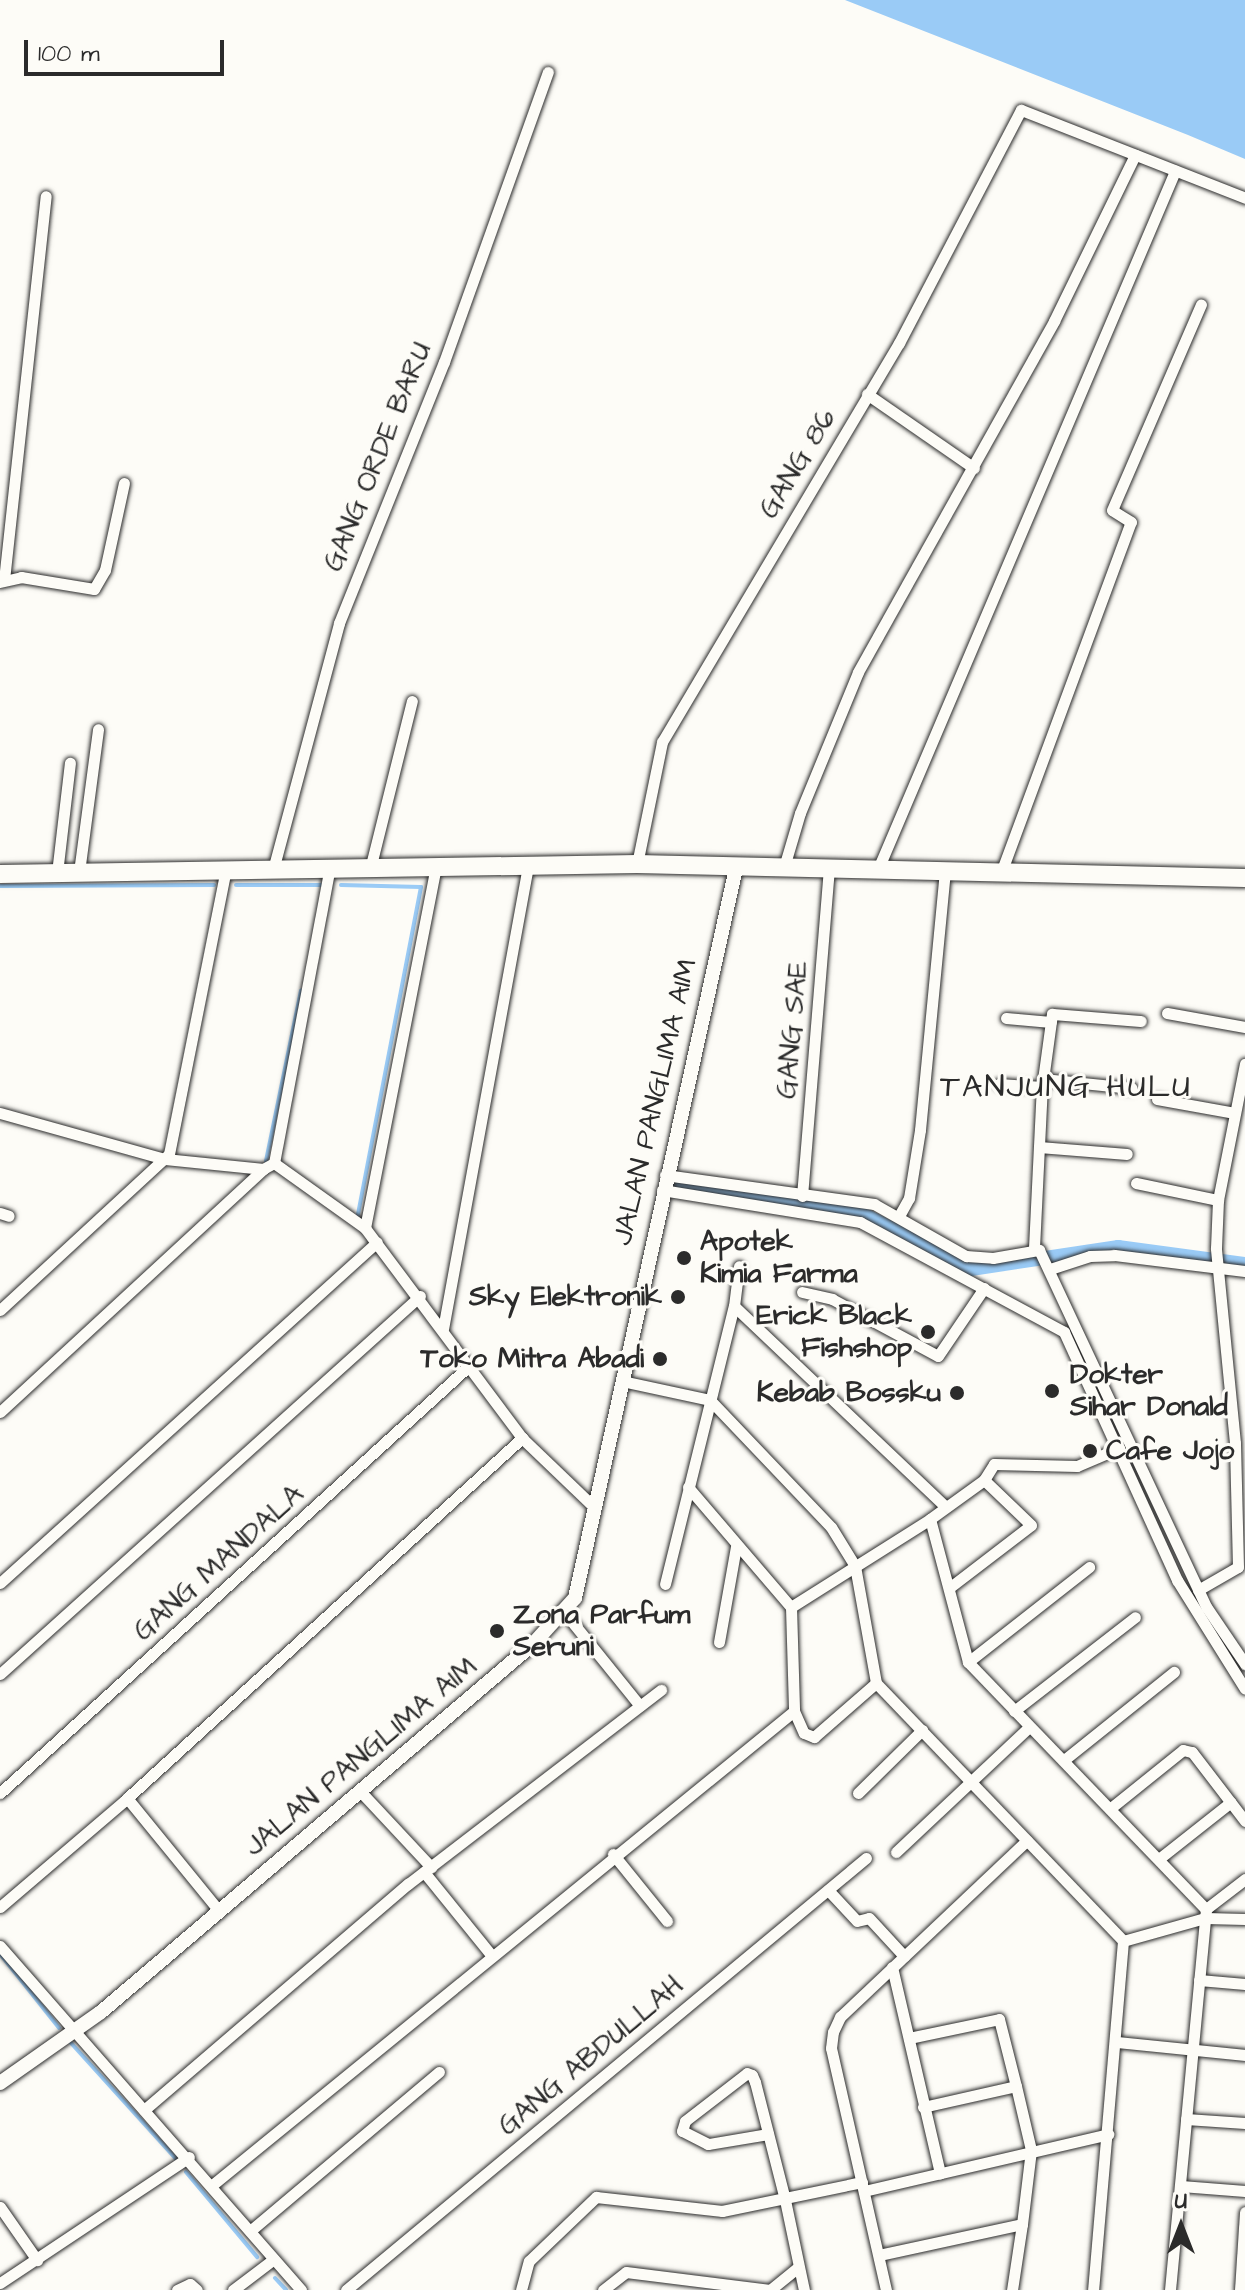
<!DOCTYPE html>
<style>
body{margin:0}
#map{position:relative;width:1245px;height:2290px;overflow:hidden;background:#fdfcf7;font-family:"Architects Daughter",sans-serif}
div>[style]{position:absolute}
.water>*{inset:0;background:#9acbf6}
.stream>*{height:4px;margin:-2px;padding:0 2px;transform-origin:2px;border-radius:2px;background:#9acbf6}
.canal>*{height:14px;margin:-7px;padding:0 7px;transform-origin:7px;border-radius:7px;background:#9acbf6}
.roads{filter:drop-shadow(0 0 2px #2b2b2b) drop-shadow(0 0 2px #2b2b2b)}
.minor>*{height:11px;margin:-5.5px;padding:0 5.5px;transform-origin:5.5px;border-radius:5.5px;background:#fdfcf7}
.tertiary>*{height:14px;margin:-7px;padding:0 7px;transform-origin:7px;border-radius:7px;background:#fdfcf7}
.primary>*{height:18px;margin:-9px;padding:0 9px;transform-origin:9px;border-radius:9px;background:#fdfcf7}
.dots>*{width:22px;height:22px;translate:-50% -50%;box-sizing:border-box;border:4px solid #fdfcf7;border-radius:50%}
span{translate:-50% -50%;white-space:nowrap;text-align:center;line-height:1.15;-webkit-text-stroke:6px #fdfcf7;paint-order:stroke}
.street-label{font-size:28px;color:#2b2b2b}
.poi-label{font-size:28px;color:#2b2b2b;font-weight:700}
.left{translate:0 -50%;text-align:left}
.right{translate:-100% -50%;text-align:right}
.quarter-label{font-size:32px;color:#2b2b2b;letter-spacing:2px}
.north{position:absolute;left:1141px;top:2186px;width:80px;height:80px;-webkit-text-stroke:6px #fdfcf7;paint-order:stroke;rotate:0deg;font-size:22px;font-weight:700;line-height:32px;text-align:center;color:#2b2b2b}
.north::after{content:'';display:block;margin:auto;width:28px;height:36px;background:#2b2b2b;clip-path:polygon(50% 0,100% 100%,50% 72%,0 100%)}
.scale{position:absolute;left:24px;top:40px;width:200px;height:36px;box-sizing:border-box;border:4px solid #2b2b2b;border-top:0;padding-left:10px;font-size:24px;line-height:28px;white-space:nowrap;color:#2b2b2b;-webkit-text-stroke:6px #fdfcf7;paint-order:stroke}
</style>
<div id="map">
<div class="water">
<div style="clip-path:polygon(845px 0,1245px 0,1245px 159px,1188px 135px)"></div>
</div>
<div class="stream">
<div style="left:236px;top:885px;width:88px"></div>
<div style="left:341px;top:885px;width:80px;rotate:1.4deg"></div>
<div style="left:421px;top:887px;width:337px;rotate:100.9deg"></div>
<div style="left:0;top:886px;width:214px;rotate:-0.3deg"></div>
<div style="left:266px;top:1161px;width:174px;rotate:-78.4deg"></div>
<div style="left:1px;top:1955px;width:93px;rotate:51.5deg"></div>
<div style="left:71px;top:2043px;width:158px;rotate:47.8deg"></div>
<div style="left:186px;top:2172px;width:111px;rotate:50.1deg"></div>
<div style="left:275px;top:2278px;width:16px;rotate:47deg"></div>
</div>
<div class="canal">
<div style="left:679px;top:1187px;width:188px;rotate:8.6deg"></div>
<div style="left:865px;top:1215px;width:119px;rotate:27deg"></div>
<div style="left:971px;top:1269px;width:149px;rotate:-8.5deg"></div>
<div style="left:1118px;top:1247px;width:128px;rotate:7.6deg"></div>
</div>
<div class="roads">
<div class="minor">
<div style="left:867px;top:394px;width:130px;rotate:34.7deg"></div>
<div style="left:4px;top:580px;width:386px;rotate:-83.8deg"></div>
<div style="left:0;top:582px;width:22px;rotate:-13deg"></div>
<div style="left:21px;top:577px;width:74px;rotate:9.3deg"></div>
<div style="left:94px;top:589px;width:22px;rotate:-60deg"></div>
<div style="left:105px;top:570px;width:89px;rotate:-77.7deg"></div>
<div style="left:637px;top:864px;width:125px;rotate:-78.4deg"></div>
<div style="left:662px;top:742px;width:464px;rotate:-59.3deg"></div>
<div style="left:899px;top:343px;width:263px;rotate:-62.4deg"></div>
<div style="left:1021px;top:110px;width:241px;rotate:21.4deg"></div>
<div style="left:371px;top:865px;width:169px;rotate:-76deg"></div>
<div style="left:274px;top:866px;width:252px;rotate:-75deg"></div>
<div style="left:339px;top:623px;width:281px;rotate:-68.1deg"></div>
<div style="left:444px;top:362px;width:308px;rotate:-70.3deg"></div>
<div style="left:784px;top:867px;width:56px;rotate:-73.5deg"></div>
<div style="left:800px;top:813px;width:152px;rotate:-67.6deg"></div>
<div style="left:858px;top:672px;width:402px;rotate:-60.8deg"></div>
<div style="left:1054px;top:321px;width:185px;rotate:-64deg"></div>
<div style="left:878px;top:869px;width:759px;rotate:-66.95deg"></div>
<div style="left:1002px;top:870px;width:371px;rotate:-69.7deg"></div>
<div style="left:1131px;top:522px;width:22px;rotate:-148deg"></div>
<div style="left:1112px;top:510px;width:224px;rotate:-66.6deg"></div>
<div style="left:79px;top:872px;width:144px;rotate:-82.4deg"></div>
<div style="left:57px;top:873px;width:111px;rotate:-83.3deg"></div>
<div style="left:1167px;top:1013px;width:79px;rotate:10.2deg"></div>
<div style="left:1006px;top:1018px;width:45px;rotate:5.1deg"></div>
<div style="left:1043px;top:1079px;width:89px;rotate:5.8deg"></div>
<div style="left:999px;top:1084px;width:43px;rotate:4deg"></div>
<div style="left:1157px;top:1099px;width:79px;rotate:10.2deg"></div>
<div style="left:0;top:1113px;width:171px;rotate:15.6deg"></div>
<div style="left:165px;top:1159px;width:99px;rotate:5.8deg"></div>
<div style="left:263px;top:1169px;width:13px;rotate:-29deg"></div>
<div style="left:274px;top:1163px;width:302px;rotate:-79.3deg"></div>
<div style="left:1039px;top:1147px;width:88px;rotate:4.5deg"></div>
<div style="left:274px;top:1163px;width:112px;rotate:35.5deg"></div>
<div style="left:365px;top:1228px;width:262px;rotate:53.2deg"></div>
<div style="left:522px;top:1438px;width:101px;rotate:43.8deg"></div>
<div style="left:665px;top:1175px;width:211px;rotate:7.9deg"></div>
<div style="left:874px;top:1204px;width:106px;rotate:29.5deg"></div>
<div style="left:966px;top:1256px;width:27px;rotate:4deg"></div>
<div style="left:993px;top:1258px;width:47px;rotate:-9.9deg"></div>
<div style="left:1039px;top:1250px;width:395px;rotate:64.9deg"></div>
<div style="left:1207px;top:1608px;width:68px;rotate:55.8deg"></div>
<div style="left:1136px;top:1183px;width:84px;rotate:11.7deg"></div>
<div style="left:662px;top:1190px;width:201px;rotate:9.2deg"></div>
<div style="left:860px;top:1222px;width:232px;rotate:28.3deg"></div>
<div style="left:1064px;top:1332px;width:273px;rotate:65.5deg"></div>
<div style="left:1177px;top:1580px;width:128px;rotate:58deg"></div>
<div style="left:802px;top:1196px;width:328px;rotate:-85.3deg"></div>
<div style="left:0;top:1213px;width:9px;rotate:18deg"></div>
<div style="left:899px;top:1216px;width:21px;rotate:-61deg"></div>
<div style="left:909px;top:1198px;width:69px;rotate:-80.8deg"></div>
<div style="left:920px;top:1130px;width:262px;rotate:-84.5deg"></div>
<div style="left:365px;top:1228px;width:369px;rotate:-78.9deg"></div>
<div style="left:1034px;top:1248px;width:161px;rotate:-87.2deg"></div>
<div style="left:1042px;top:1087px;width:74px;rotate:-82.2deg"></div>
<div style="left:1052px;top:1014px;width:89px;rotate:4.5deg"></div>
<div style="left:1050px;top:1269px;width:42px;rotate:-18deg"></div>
<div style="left:1090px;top:1256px;width:24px;rotate:-2deg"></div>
<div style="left:1114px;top:1255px;width:132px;rotate:7deg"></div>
<div style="left:802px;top:1292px;width:31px;rotate:13deg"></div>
<div style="left:832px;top:1299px;width:120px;rotate:28.3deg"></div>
<div style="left:938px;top:1356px;width:82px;rotate:-55.9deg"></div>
<div style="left:734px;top:1306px;width:292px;rotate:43.5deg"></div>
<div style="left:0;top:1310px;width:230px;rotate:-42.7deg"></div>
<div style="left:169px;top:1154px;width:291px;rotate:-78.7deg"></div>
<div style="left:443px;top:1329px;width:471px;rotate:-79.6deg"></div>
<div style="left:622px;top:1381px;width:90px;rotate:12.2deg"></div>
<div style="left:710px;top:1400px;width:175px;rotate:46.4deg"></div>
<div style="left:831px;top:1527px;width:46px;rotate:58.4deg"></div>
<div style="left:855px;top:1566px;width:119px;rotate:79.8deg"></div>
<div style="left:876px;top:1683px;width:357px;rotate:46.2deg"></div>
<div style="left:1123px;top:1941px;width:350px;rotate:94.9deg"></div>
<div style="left:0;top:1412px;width:358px;rotate:-42.7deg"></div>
<div style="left:688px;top:1487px;width:158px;rotate:49.4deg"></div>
<div style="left:791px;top:1607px;width:104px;rotate:88.3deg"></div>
<div style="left:794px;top:1711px;width:24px;rotate:66deg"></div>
<div style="left:804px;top:1733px;width:11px;rotate:22deg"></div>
<div style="left:814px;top:1737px;width:82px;rotate:-41.1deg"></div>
<div style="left:930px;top:1519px;width:148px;rotate:75.1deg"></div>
<div style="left:968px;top:1662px;width:343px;rotate:46.1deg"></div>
<div style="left:1206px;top:1909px;width:383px;rotate:95.4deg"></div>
<div style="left:0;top:1583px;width:508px;rotate:-42.13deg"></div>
<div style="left:665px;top:1584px;width:286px;rotate:-76.1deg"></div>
<div style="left:734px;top:1306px;width:40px;rotate:-82.9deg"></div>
<div style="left:949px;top:1588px;width:103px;rotate:-37.5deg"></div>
<div style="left:1031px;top:1525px;width:65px;rotate:-136.2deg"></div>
<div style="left:1198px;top:1590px;width:46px;rotate:-29.9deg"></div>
<div style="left:1238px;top:1567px;width:124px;rotate:-91.4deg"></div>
<div style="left:1235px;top:1443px;width:196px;rotate:-95.6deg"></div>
<div style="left:1216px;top:1248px;width:48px;rotate:-87.6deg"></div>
<div style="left:1218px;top:1200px;width:139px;rotate:-78.8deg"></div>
<div style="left:791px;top:1607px;width:165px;rotate:-32.3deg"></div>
<div style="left:930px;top:1519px;width:67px;rotate:-35.8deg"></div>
<div style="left:984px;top:1480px;width:19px;rotate:-58deg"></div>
<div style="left:994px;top:1464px;width:83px;rotate:1.4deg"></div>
<div style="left:1077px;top:1466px;width:46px;rotate:-23.2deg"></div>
<div style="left:565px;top:1613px;width:119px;rotate:51.1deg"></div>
<div style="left:719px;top:1642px;width:97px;rotate:-79.9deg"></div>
<div style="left:968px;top:1662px;width:154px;rotate:-38.1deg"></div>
<div style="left:0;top:1674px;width:565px;rotate:-41.99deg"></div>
<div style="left:1014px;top:1711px;width:153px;rotate:-37.8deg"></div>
<div style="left:1064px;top:1760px;width:141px;rotate:-38.7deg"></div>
<div style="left:361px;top:1792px;width:103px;rotate:47deg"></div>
<div style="left:0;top:1793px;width:634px;rotate:-42.32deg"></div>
<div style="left:858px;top:1793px;width:90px;rotate:-44.5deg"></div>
<div style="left:127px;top:1798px;width:146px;rotate:50.8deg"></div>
<div style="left:1112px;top:1807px;width:91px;rotate:-38.8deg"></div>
<div style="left:1183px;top:1750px;width:9px;rotate:13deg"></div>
<div style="left:1192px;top:1752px;width:87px;rotate:52.5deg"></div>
<div style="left:896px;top:1852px;width:181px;rotate:-43.2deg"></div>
<div style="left:613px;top:1854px;width:86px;rotate:51.1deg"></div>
<div style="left:1160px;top:1858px;width:90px;rotate:-38.3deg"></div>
<div style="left:424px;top:1872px;width:108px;rotate:51deg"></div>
<div style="left:828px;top:1890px;width:42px;rotate:46.9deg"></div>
<div style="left:857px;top:1921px;width:12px;rotate:-14deg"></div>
<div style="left:869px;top:1918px;width:52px;rotate:47.4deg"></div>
<div style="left:0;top:1907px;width:163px;rotate:-40.5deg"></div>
<div style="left:124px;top:1801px;width:539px;rotate:-42.37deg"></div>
<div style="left:1206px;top:1909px;width:49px;rotate:-37.6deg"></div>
<div style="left:1123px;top:1941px;width:85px;rotate:-15.7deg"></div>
<div style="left:1205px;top:1918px;width:40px;rotate:1.4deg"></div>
<div style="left:0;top:1946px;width:457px;rotate:48.8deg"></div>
<div style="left:892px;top:1967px;width:212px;rotate:76.9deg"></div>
<div style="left:1199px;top:1980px;width:46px;rotate:5deg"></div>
<div style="left:909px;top:2038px;width:92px;rotate:-11.9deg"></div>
<div style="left:999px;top:2019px;width:69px;rotate:75.8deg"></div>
<div style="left:1117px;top:2042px;width:129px;rotate:5.8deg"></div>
<div style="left:923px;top:2107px;width:95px;rotate:-12.7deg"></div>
<div style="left:1016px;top:2086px;width:66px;rotate:76.8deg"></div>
<div style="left:1031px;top:2150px;width:75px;rotate:96.9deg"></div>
<div style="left:144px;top:2110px;width:348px;rotate:-40.6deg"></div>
<div style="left:408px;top:1884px;width:319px;rotate:-37.5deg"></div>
<div style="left:1186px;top:2119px;width:59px;rotate:3.9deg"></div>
<div style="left:768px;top:2134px;width:61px;rotate:170.5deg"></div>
<div style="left:708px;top:2144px;width:29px;rotate:-153deg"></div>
<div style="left:682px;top:2131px;width:10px;rotate:-73deg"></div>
<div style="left:685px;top:2121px;width:78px;rotate:-37.7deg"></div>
<div style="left:747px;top:2073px;width:5px;rotate:22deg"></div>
<div style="left:752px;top:2075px;width:8px;rotate:67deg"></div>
<div style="left:755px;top:2082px;width:122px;rotate:75.7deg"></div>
<div style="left:785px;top:2200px;width:92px;rotate:78.1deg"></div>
<div style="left:211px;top:2186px;width:752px;rotate:-39.17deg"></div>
<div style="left:1181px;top:2186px;width:64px;rotate:4.5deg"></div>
<div style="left:864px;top:2191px;width:251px;rotate:-13.1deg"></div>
<div style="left:0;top:2207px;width:65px;rotate:55.1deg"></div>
<div style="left:250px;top:2231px;width:247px;rotate:-40.1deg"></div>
<div style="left:879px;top:2255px;width:146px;rotate:-12.2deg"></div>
<div style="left:1022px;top:2224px;width:67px;rotate:98.6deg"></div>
<div style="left:0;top:2283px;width:227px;rotate:-33.7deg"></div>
<div style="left:177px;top:2290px;width:14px;rotate:-25deg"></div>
<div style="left:190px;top:2284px;width:9px;rotate:41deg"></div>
<div style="left:233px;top:2290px;width:51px;rotate:-37.1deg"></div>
<div style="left:346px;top:2290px;width:676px;rotate:-39.72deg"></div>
<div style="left:521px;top:2290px;width:30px;rotate:-75deg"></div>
<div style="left:529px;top:2261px;width:93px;rotate:-43.7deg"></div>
<div style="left:596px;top:2197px;width:127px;rotate:6.3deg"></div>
<div style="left:722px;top:2211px;width:143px;rotate:-11.7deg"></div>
<div style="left:603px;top:2290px;width:29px;rotate:-38deg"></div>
<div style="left:626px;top:2272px;width:145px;rotate:7.1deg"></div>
<div style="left:770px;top:2290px;width:36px;rotate:-39deg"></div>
<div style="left:886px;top:2290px;width:248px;rotate:-102.8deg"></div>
<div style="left:831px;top:2048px;width:16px;rotate:-83deg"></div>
<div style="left:833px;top:2032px;width:17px;rotate:-65deg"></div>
<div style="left:840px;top:2017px;width:257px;rotate:-43.4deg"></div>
<div style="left:1240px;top:2290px;width:78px;rotate:-86.3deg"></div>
</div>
<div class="tertiary">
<div style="left:0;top:2083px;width:123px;rotate:-35.1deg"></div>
<div style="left:101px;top:2012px;width:567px;rotate:-40.43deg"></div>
<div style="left:533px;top:1644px;width:62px;rotate:-47.6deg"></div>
<div style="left:575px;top:1598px;width:748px;rotate:-77.56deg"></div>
</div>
<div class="primary">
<div style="left:0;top:874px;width:637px;rotate:-0.9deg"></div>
<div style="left:637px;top:864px;width:608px;rotate:1.32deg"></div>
</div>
</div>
<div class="dots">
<div style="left:684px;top:1258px;background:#2b2b2b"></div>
<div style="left:678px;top:1297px;background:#2b2b2b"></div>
<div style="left:928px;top:1332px;background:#2b2b2b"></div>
<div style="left:660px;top:1359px;background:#2b2b2b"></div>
<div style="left:1052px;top:1391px;background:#2b2b2b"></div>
<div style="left:957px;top:1393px;background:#2b2b2b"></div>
<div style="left:1090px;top:1451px;background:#2b2b2b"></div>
<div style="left:497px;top:1631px;background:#2b2b2b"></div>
</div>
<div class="street-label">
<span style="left:378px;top:457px;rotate:-68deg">GANG ORDE BARU</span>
<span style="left:798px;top:464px;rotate:-59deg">GANG 86</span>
<span style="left:793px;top:1030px;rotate:-85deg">GANG SAE</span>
<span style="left:655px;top:1102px;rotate:-77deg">JALAN PANGLIMA AIM</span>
<span style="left:219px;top:1563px;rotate:-42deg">GANG MANDALA</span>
<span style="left:361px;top:1757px;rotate:-40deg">JALAN PANGLIMA AIM</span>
<span style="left:591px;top:2056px;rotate:-40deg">GANG ABDULLAH</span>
</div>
<div class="poi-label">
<span class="left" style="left:700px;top:1258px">Apotek<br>Kimia Farma</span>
<span class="right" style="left:662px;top:1297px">Sky Elektronik</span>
<span class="right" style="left:912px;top:1332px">Erick Black<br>Fishshop</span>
<span class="right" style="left:644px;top:1359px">Toko Mitra Abadi</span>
<span class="left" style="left:1070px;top:1391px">Dokter<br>Sihar Donald</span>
<span class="right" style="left:941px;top:1393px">Kebab Bossku</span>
<span class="left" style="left:1106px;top:1451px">Cafe Jojo</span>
<span class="left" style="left:513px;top:1631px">Zona Parfum<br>Seruni</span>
</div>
<div class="quarter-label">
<span style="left:1066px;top:1087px">TANJUNG HULU</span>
</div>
<div class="north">U</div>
<div class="scale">100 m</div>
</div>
